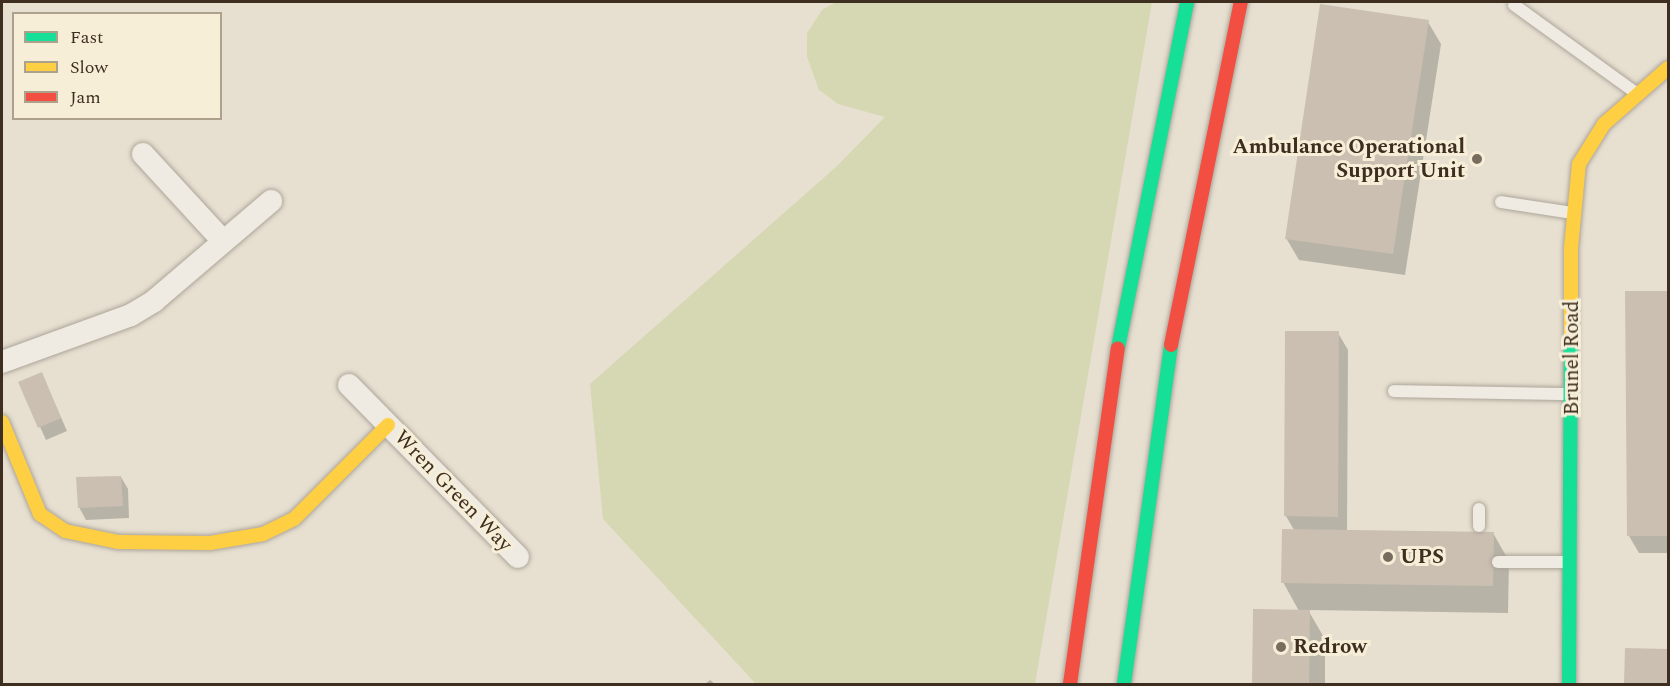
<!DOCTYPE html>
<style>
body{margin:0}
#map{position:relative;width:1670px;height:686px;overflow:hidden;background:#e7e0d1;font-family:Spectral,serif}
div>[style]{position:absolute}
.green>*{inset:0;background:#d6d7b3}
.shadow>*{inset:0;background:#0003}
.building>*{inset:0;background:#cbbfb2}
.roads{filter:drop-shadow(0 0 2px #ada599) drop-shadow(0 0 2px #ada599)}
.lane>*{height:12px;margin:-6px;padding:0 6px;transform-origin:6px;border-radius:6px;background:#efebe3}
.street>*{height:22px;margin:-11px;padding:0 11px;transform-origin:11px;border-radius:11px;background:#efebe3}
.fast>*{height:14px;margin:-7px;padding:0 7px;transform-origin:7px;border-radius:7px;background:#16e098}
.slow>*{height:14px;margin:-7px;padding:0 7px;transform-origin:7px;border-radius:7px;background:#ffcf43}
.jam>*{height:14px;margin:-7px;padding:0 7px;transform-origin:7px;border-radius:7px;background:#f24e42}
.dots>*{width:16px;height:16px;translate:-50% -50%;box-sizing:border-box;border:3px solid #f7eed8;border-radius:50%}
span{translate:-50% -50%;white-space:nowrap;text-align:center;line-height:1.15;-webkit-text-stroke:6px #f7eed8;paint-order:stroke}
.poi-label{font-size:21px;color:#3d2e20;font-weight:700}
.right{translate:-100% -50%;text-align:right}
.left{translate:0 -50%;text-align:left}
.street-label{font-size:21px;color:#3d2e20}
.frame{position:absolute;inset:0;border:3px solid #3d2e20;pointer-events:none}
.legend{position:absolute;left:12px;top:12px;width:210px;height:108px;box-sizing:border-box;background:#f7eed8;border:2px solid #ada18e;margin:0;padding:8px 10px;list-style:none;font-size:18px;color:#3d2e20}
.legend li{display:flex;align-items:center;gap:12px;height:30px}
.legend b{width:30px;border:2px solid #ada18e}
</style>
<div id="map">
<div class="green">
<div style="clip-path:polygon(836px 2px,1152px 2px,1035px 684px,756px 684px,603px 519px,590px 384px,837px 166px,885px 117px,838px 104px,819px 90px,807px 57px,807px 33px,822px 10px)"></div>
</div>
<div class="shadow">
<div style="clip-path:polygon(1428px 22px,1441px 44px,1405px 275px,1299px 260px,1286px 238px)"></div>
<div style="clip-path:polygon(1668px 292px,1668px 553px,1639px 553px,1629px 536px,1626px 293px)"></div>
<div style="clip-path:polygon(1338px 333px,1348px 350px,1347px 531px,1493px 533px,1509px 561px,1508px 613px,1308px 610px,1325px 639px,1325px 684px,1254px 684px,1254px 611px,1299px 611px,1283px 582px,1294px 530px,1286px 516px)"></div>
<div style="clip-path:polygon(42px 374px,67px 431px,46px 440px,20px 383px)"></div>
<div style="clip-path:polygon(121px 477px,128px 489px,129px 518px,86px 520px,79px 507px)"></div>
<div style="clip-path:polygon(1626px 650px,1668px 650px,1668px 684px,1626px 684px)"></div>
<div style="clip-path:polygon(710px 680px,715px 684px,705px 684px)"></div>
</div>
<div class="building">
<div style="clip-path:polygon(1320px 4px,1429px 20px,1393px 254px,1285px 239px)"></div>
<div style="clip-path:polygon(1625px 291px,1668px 291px,1668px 536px,1627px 536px)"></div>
<div style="clip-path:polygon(1285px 331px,1339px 331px,1338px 517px,1284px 516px)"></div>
<div style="clip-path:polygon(42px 372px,61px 418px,38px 428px,18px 382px)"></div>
<div style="clip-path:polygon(121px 476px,123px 506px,78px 508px,76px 477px)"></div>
<div style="clip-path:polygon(1282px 529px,1494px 532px,1493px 586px,1281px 583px)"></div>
<div style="clip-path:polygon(1253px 609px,1310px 610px,1309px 684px,1252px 684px)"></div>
<div style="clip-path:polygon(1625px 648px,1668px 649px,1668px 684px,1624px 684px)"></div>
</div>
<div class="roads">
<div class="lane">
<div style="left:1514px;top:5px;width:150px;rotate:35.8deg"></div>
<div style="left:1501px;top:202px;width:73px;rotate:8.7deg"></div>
<div style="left:1394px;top:391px;width:175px;rotate:1deg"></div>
<div style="left:1479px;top:509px;width:17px;rotate:90deg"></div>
<div style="left:1498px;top:562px;width:69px"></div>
</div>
<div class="street">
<div style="left:143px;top:154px;width:118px;rotate:47.4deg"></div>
<div style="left:2px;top:362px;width:137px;rotate:-20deg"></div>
<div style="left:131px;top:315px;width:27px;rotate:-31deg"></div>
<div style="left:154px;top:301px;width:154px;rotate:-40.5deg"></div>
<div style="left:349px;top:385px;width:241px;rotate:45.5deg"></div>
</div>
<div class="fast">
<div style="left:1118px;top:348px;width:353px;rotate:-78.7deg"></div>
<div style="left:1124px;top:684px;width:342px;rotate:-82.1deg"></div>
<div style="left:1569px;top:684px;width:346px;rotate:-89.7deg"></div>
</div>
<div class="slow">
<div style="left:1571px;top:338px;width:90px;rotate:-90deg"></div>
<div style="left:1571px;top:248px;width:84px;rotate:-84.6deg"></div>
<div style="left:1579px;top:164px;width:47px;rotate:-58deg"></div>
<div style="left:1604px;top:124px;width:85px;rotate:-41.2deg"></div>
<div style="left:2px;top:422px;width:100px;rotate:67.6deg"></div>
<div style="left:40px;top:514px;width:30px;rotate:34deg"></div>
<div style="left:65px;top:531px;width:54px;rotate:11.7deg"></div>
<div style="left:118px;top:542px;width:92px;rotate:0.6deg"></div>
<div style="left:210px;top:543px;width:54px;rotate:-9.6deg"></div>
<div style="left:263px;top:534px;width:34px;rotate:-26deg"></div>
<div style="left:294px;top:519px;width:133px;rotate:-45deg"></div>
</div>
<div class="jam">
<div style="left:1171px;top:345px;width:350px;rotate:-78.5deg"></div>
<div style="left:1070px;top:684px;width:339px;rotate:-81.9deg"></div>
</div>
</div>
<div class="dots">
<div style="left:1477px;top:159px;background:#786c5e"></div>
<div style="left:1388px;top:557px;background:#786c5e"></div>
<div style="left:1281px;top:647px;background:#786c5e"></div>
</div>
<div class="poi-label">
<span class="right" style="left:1465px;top:159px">Ambulance Operational<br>Support Unit</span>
<span class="left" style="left:1400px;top:557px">UPS</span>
<span class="left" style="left:1293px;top:647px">Redrow</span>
</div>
<div class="street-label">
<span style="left:1572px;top:358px;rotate:-90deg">Brunel Road</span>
<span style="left:453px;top:491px;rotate:46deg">Wren Green Way</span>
</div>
<div class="frame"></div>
<ul class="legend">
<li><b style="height:8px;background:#16e098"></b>Fast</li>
<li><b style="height:8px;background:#ffcf43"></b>Slow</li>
<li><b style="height:8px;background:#f24e42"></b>Jam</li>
</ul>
</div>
